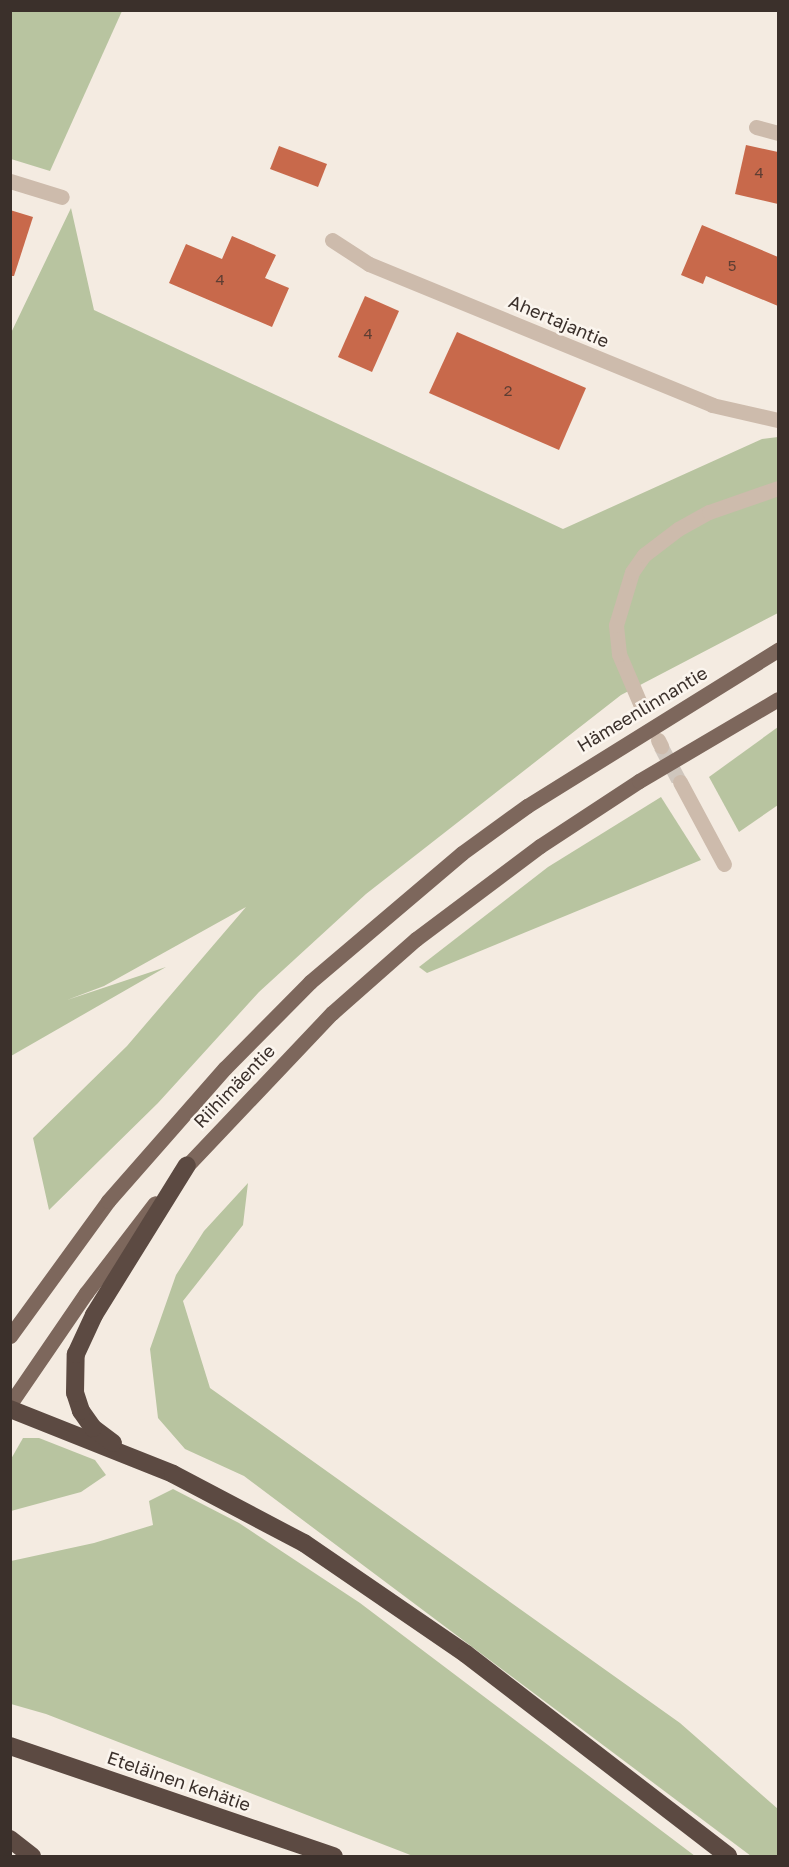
<!DOCTYPE html>
<meta charset="utf-8">
<style>
body{margin:0}
#map{position:relative;width:789px;height:1867px;overflow:hidden;background:#f4ebe1;font-family:"Golos Text",sans-serif}
div>[style]{position:absolute}
.green>*{inset:0;background:#b8c4a0}
.building>*{inset:0;background:#c8694b}
.minor-tunnel>*{height:15px;margin-top:-7.5px;transform-origin:0;background:repeating-linear-gradient(90deg,#cfc6bd 0 15px,transparent 0 23px)}
.minor>*{height:15px;margin:-7.5px;padding:0 7.5px;transform-origin:7.5px;border-radius:7.5px;background:#cdbbac}
.major>*{height:15px;margin:-7.5px;padding:0 7.5px;transform-origin:7.5px;border-radius:7.5px;background:#7d675c}
.highway>*{height:18px;margin:-9px;padding:0 9px;transform-origin:9px;border-radius:9px;background:#5c4a42}
span{translate:-50% -50%;white-space:nowrap;text-align:center;line-height:1.15;-webkit-text-stroke:5px #fbf5ee;paint-order:stroke}
.number-label{font-size:15px;color:#5e3e33}
.number-label span{-webkit-text-stroke-width:0}
.street-label{font-size:18px;color:#3b302b}
.frame{position:absolute;inset:0;border:12px solid #3b302b;pointer-events:none}
</style>
<div id="map">
<div class="green">
<div style="clip-path:polygon(10px 11px,122px 11px,50px 171px,11px 159px)"></div>
<div style="clip-path:polygon(71px 208px,94px 310px,563px 529px,762px 439px,778px 437px,778px 613px,621px 695px,366px 894px,259px 992px,158px 1103px,49px 1210px,33px 1138px,127px 1046px,246px 907px,104px 986px,67px 1000px,166px 967px,11px 1056px,10px 335px)"></div>
<div style="clip-path:polygon(778px 727px,778px 805px,739px 832px,709px 777px)"></div>
<div style="clip-path:polygon(661px 797px,701px 860px,427px 973px,419px 967px,548px 867px)"></div>
<div style="clip-path:polygon(248px 1183px,243px 1225px,183px 1301px,210px 1388px,680px 1723px,778px 1809px,778px 1856px,751px 1856px,244px 1476px,185px 1449px,158px 1418px,150px 1349px,176px 1275px,204px 1231px)"></div>
<div style="clip-path:polygon(23px 1438px,39px 1438px,95px 1460px,106px 1475px,81px 1492px,11px 1511px,11px 1459px)"></div>
<div style="clip-path:polygon(173px 1489px,239px 1523px,360px 1603px,695px 1856px,413px 1856px,46px 1714px,11px 1704px,11px 1561px,94px 1543px,153px 1525px,149px 1501px)"></div>
</div>
<div class="building">
<div style="clip-path:polygon(746px 145px,778px 152px,778px 204px,735px 194px)"></div>
<div style="clip-path:polygon(279px 146px,327px 164px,318px 187px,270px 169px)"></div>
<div style="clip-path:polygon(10px 210px,33px 217px,14px 276px,10px 276px)"></div>
<div style="clip-path:polygon(702px 225px,778px 257px,778px 306px,706px 276px,703px 284px,681px 275px)"></div>
<div style="clip-path:polygon(232px 236px,276px 255px,265px 278px,289px 288px,272px 327px,169px 283px,186px 244px,222px 259px)"></div>
<div style="clip-path:polygon(365px 296px,399px 311px,372px 372px,338px 357px)"></div>
<div style="clip-path:polygon(457px 332px,586px 388px,559px 450px,429px 393px)"></div>
</div>
<div class="minor-tunnel">
<div style="left:661px;top:746px;width:41px;rotate:62.2deg"></div>
</div>
<div class="minor">
<div style="left:756px;top:127px;width:23px;rotate:15deg"></div>
<div style="left:10px;top:181px;width:54px;rotate:17.1deg"></div>
<div style="left:332px;top:240px;width:44px;rotate:33deg"></div>
<div style="left:369px;top:264px;width:371px;rotate:22.3deg"></div>
<div style="left:712px;top:405px;width:68px;rotate:12.8deg"></div>
<div style="left:642px;top:708px;width:59px;rotate:-113.1deg"></div>
<div style="left:619px;top:654px;width:29px;rotate:-96deg"></div>
<div style="left:616px;top:625px;width:55px;rotate:-73.2deg"></div>
<div style="left:632px;top:572px;width:21px;rotate:-55deg"></div>
<div style="left:644px;top:555px;width:43px;rotate:-37.4deg"></div>
<div style="left:678px;top:529px;width:35px;rotate:-29deg"></div>
<div style="left:709px;top:512px;width:73px;rotate:-19.2deg"></div>
<div style="left:658px;top:740px;width:7px;rotate:63deg"></div>
<div style="left:680px;top:782px;width:93px;rotate:61.8deg"></div>
</div>
<div class="major">
<div style="left:180px;top:1173px;width:221px;rotate:-46.5deg"></div>
<div style="left:332px;top:1013px;width:112px;rotate:-41.4deg"></div>
<div style="left:416px;top:939px;width:155px;rotate:-36.9deg"></div>
<div style="left:540px;top:846px;width:118px;rotate:-33.3deg"></div>
<div style="left:639px;top:781px;width:161px;rotate:-30.5deg"></div>
<div style="left:10px;top:1336px;width:167px;rotate:-54deg"></div>
<div style="left:108px;top:1201px;width:177px;rotate:-48.7deg"></div>
<div style="left:225px;top:1068px;width:121px;rotate:-45.3deg"></div>
<div style="left:310px;top:982px;width:199px;rotate:-40.3deg"></div>
<div style="left:462px;top:853px;width:80px;rotate:-35.9deg"></div>
<div style="left:527px;top:806px;width:296px;rotate:-31.9deg"></div>
<div style="left:10px;top:1404px;width:135px;rotate:-55.6deg"></div>
<div style="left:86px;top:1293px;width:113px;rotate:-52.5deg"></div>
</div>
<div class="highway">
<div style="left:10px;top:1409px;width:175px;rotate:21.7deg"></div>
<div style="left:173px;top:1474px;width:148px;rotate:27.8deg"></div>
<div style="left:304px;top:1543px;width:196px;rotate:34.4deg"></div>
<div style="left:466px;top:1654px;width:331px;rotate:37.6deg"></div>
<div style="left:113px;top:1443px;width:25px;rotate:-143deg"></div>
<div style="left:93px;top:1428px;width:21px;rotate:-125deg"></div>
<div style="left:81px;top:1411px;width:19px;rotate:-108deg"></div>
<div style="left:75px;top:1393px;width:39px;rotate:-89deg"></div>
<div style="left:76px;top:1354px;width:43px;rotate:-65.2deg"></div>
<div style="left:94px;top:1315px;width:176px;rotate:-58.2deg"></div>
<div style="left:10px;top:1746px;width:342px;rotate:18.8deg"></div>
<div style="left:10px;top:1839px;width:28px;rotate:38deg"></div>
</div>
<div class="number-label">
<span style="left:759px;top:173px">4</span>
<span style="left:732px;top:266px">5</span>
<span style="left:220px;top:280px">4</span>
<span style="left:368px;top:334px">4</span>
<span style="left:508px;top:391px">2</span>
</div>
<div class="street-label">
<span style="left:559px;top:321px;rotate:23deg">Ahertajantie</span>
<span style="left:642px;top:709px;rotate:-31deg">Hämeenlinnantie</span>
<span style="left:234px;top:1086px;rotate:-46deg">Riihimäentie</span>
<span style="left:179px;top:1781px;rotate:19deg">Eteläinen kehätie</span>
</div>
<div class="frame"></div>
</div>
